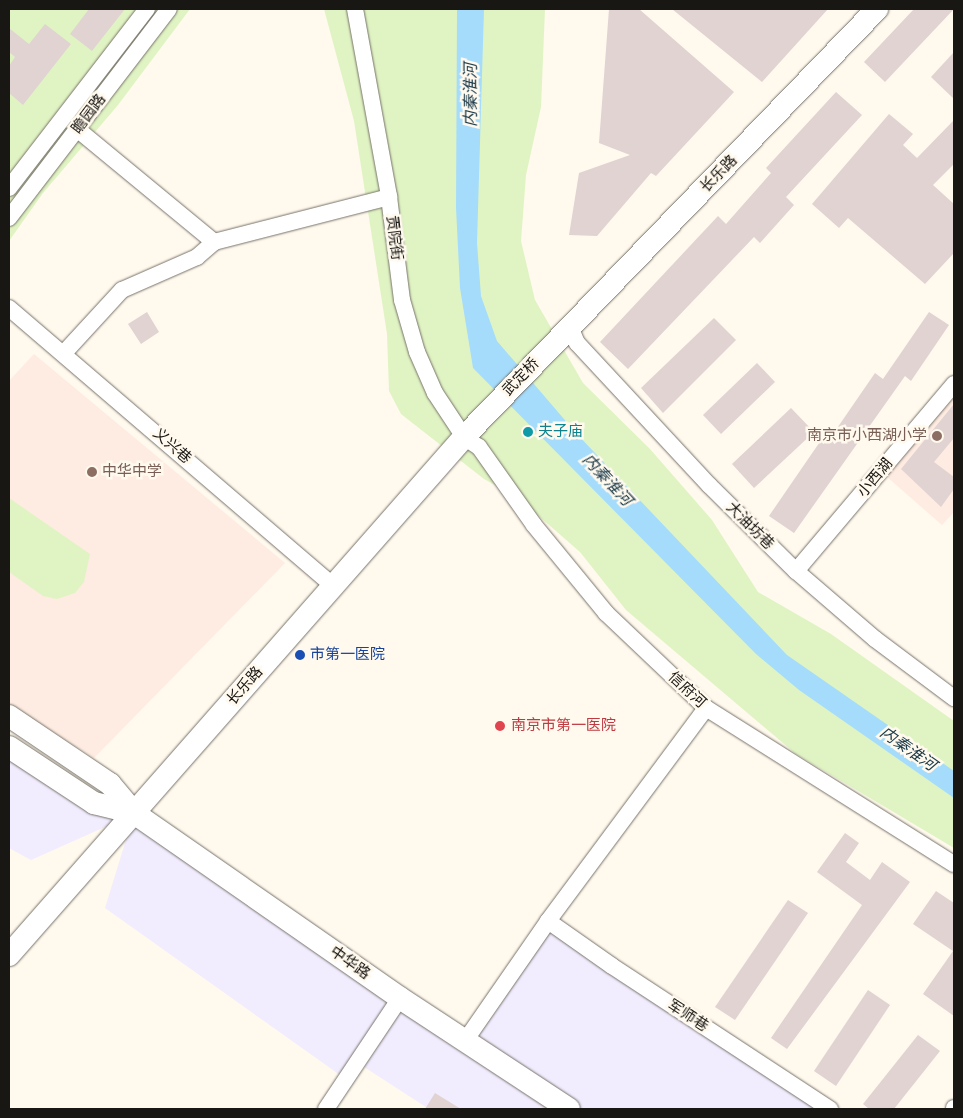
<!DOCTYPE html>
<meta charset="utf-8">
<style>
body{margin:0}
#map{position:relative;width:963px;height:1118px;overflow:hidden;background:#fff9ee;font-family:Signika,"Noto Sans SC",sans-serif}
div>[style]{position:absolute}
.commercial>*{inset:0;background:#f1ecfe}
.education>*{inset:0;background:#feebe1}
.green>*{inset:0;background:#e0f4c3}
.water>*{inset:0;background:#a5dcfb}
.building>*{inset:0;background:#e0d3d2}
.roads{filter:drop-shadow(0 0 1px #777269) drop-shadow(0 0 1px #777269)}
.street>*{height:16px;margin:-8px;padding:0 8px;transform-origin:8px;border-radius:8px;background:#fff}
.secondary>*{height:22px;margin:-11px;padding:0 11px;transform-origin:11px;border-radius:11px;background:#fff}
.dots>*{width:14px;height:14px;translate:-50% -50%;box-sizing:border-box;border:2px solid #fff9ee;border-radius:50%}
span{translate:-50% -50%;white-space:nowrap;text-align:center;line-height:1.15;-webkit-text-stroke:5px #fff9ee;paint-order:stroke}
.street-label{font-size:15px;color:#191713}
.culture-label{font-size:15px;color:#0d838f}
.left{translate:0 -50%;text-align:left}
.education-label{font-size:15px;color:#785e54}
.right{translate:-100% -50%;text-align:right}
.transit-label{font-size:15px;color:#164399}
.health-label{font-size:15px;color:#be3a42}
.water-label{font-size:16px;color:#183848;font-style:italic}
.frame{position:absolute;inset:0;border:10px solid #191713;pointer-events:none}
</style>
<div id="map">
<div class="commercial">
<div style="clip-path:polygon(9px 747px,134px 813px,465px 1040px,548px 921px,830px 1109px,429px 1109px,358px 1063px,347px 1080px,105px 908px,134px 814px,31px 860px,9px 848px)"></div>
</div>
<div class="education">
<div style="clip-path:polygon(34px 354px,285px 563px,94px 758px,9px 704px,9px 381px)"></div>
<div style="clip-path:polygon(954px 395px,954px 512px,942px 525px,886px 476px)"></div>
</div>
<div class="green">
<div style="clip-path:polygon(9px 9px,190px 9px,118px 105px,43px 193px,9px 241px)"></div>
<div style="clip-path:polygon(324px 9px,545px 9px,541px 107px,526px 175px,521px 241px,535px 300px,583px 383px,650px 449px,712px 520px,758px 592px,831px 634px,954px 721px,954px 848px,796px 754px,626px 610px,580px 552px,517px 497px,484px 479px,401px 414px,389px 391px,387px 334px,354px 121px)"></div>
<div style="clip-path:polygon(9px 498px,90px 554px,84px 582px,75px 593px,57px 599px,43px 596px,9px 572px)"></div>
</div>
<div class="water">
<div style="clip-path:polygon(457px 9px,484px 9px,477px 243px,481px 296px,497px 341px,576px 433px,787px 655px,954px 771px,954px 798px,799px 690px,756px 654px,473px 368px,460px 288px,456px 208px)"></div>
</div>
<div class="building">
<div style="clip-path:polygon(89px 9px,125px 9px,92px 51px,70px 34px)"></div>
<div style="clip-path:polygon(609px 9px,639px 9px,734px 92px,656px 176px,651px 173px,597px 236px,569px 235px,579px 173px,630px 155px,599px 143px)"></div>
<div style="clip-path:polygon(672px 9px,828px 9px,762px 82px)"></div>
<div style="clip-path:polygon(914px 9px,954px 9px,885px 82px,864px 62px)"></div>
<div style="clip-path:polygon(45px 24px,71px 44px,23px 105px,9px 93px,9px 66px,15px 57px,9px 52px,9px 28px,29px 44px)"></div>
<div style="clip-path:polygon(954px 52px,954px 99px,931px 77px)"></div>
<div style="clip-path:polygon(836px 92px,862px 115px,786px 197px,794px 205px,760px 243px,754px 237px,628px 369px,600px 342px,718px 216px,726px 224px,771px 173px,766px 168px)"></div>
<div style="clip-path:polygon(889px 114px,913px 134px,903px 145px,917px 158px,954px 120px,954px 164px,933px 185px,954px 204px,954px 253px,925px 284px,848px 218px,839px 228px,812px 204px)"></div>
<div style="clip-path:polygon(147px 312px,159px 332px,141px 344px,128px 324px)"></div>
<div style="clip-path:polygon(929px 312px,949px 325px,911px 381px,905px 376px,794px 533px,769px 516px,826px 433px,831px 437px,875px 373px,883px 379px)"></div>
<div style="clip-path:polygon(714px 318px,736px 340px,663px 413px,641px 388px)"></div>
<div style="clip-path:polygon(757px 363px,775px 382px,721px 434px,703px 415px)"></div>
<div style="clip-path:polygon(954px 404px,954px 438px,934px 462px,954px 477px,954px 489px,941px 507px,901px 469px)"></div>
<div style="clip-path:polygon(791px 408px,814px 432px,754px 488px,732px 464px)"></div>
<div style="clip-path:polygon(845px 833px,859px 843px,846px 862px,870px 880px,882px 862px,910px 882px,787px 1049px,771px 1038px,862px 905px,817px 872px)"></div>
<div style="clip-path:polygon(936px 891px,954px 903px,954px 1016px,923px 994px,953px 951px,913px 924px)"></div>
<div style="clip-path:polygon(788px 900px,808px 913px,735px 1020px,715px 1007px)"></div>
<div style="clip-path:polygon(868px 990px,890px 1005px,836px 1086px,814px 1071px)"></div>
<div style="clip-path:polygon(918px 1035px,940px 1051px,894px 1109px,869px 1109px,863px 1104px)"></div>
<div style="clip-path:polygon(435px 1093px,461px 1109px,425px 1109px)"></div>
</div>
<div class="roads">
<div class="street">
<div style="left:355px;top:9px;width:191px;rotate:79.7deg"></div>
<div style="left:389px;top:197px;width:104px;rotate:82.8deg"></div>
<div style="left:402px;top:300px;width:54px;rotate:73.9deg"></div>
<div style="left:417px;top:352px;width:45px;rotate:66.3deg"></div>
<div style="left:435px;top:393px;width:53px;rotate:56.6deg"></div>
<div style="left:464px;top:437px;width:18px;rotate:34deg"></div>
<div style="left:479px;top:447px;width:95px;rotate:54.8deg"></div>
<div style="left:534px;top:525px;width:114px;rotate:50.7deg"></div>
<div style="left:606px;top:613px;width:138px;rotate:43.5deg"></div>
<div style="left:706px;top:708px;width:293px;rotate:32.2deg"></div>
<div style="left:77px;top:129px;width:178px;rotate:39.5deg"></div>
<div style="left:9px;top:188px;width:226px;rotate:-52.4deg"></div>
<div style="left:9px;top:218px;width:263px;rotate:-52.6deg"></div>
<div style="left:9px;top:308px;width:427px;rotate:40.6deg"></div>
<div style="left:571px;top:329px;width:15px;rotate:67deg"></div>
<div style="left:577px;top:343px;width:195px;rotate:47.1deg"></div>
<div style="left:710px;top:486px;width:121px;rotate:44.7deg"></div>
<div style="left:796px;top:571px;width:104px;rotate:40.7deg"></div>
<div style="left:875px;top:639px;width:99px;rotate:36.8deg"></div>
<div style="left:64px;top:353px;width:86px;rotate:-47.4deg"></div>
<div style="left:122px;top:290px;width:82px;rotate:-23.7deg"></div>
<div style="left:197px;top:257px;width:23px;rotate:-41deg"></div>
<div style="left:214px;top:242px;width:181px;rotate:-14.4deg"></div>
<div style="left:796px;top:571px;width:245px;rotate:-49.8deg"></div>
<div style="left:548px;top:921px;width:78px;rotate:35.1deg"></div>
<div style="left:612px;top:966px;width:261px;rotate:33.3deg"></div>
<div style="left:465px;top:1041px;width:146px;rotate:-55.3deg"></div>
<div style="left:548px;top:921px;width:265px;rotate:-53.4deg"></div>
<div style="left:326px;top:1109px;width:133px;rotate:-56.3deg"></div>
<div style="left:954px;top:1109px;width:1px;rotate:-90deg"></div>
</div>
<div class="secondary">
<div style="left:9px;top:716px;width:122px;rotate:34deg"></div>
<div style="left:110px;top:784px;width:38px;rotate:50deg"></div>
<div style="left:134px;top:813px;width:324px;rotate:34.8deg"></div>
<div style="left:400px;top:998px;width:202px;rotate:33.3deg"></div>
<div style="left:9px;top:747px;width:102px;rotate:33.4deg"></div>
<div style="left:94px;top:803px;width:41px;rotate:14deg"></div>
<div style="left:9px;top:955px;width:689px;rotate:-48.7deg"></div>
<div style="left:464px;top:437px;width:595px;rotate:-46.02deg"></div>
</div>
</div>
<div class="dots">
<div style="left:528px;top:432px;background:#0f9aa8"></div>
<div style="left:937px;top:436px;background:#8d6e63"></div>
<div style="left:92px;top:472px;background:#8d6e63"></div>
<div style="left:300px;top:655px;background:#1a4fb4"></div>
<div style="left:500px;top:726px;background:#e0444e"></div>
</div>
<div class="street-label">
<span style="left:89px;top:114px;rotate:-53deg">瞻园路</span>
<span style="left:719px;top:174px;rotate:-46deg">长乐路</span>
<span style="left:394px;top:238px;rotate:83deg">贡院街</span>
<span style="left:521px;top:377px;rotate:-46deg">武定桥</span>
<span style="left:172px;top:446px;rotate:41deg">义兴巷</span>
<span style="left:875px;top:478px;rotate:-50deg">小西湖</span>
<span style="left:750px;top:526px;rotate:45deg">大油坊巷</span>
<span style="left:245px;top:686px;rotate:-49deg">长乐路</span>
<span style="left:687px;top:690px;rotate:43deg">信府河</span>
<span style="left:350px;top:963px;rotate:35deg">中华路</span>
<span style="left:688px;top:1016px;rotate:33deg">军师巷</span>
</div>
<div class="culture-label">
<span class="left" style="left:538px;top:432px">夫子庙</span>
</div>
<div class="education-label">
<span class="right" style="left:927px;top:436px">南京市小西湖小学</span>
<span class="left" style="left:102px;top:472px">中华中学</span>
</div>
<div class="transit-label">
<span class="left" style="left:310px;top:655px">市第一医院</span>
</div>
<div class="health-label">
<span class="left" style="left:511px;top:726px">南京市第一医院</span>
</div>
<div class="water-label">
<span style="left:471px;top:95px;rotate:-90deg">内秦淮河</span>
<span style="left:607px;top:480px;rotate:47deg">内秦淮河</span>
<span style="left:908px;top:749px;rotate:35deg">内秦淮河</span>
</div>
<div class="frame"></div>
</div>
